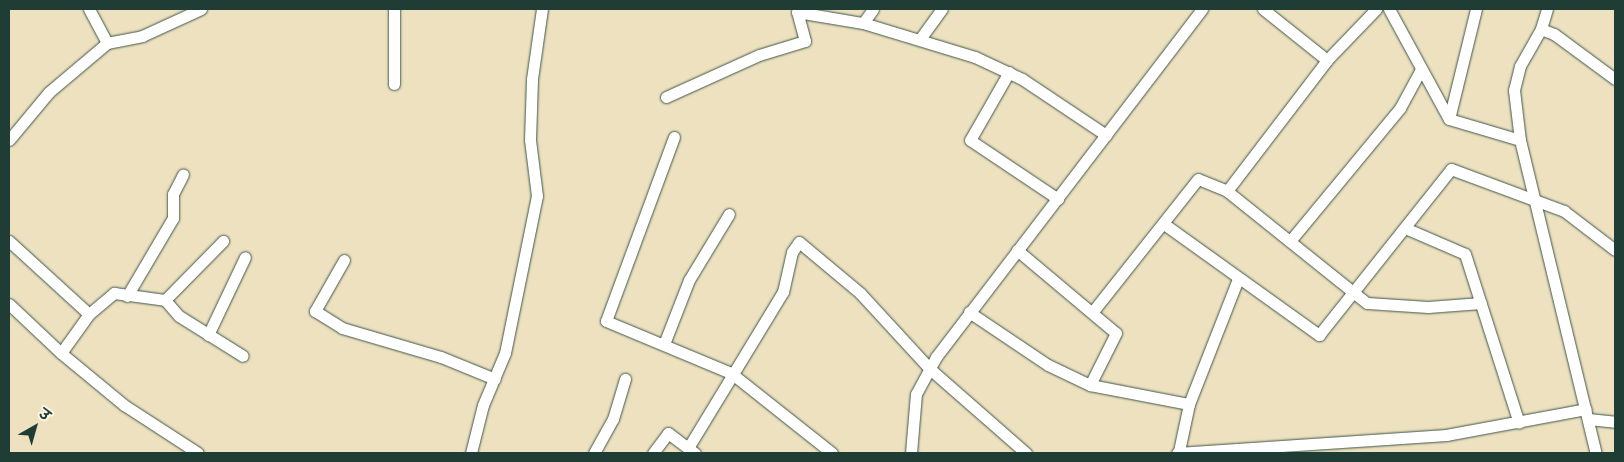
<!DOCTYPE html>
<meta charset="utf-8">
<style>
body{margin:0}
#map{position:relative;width:1624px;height:462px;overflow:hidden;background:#ede1bf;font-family:"Architects Daughter","Playpen Sans Deva",sans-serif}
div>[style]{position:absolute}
.roads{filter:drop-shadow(0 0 1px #3e5649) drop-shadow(0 0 1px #3e5649)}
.minor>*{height:11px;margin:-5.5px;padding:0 5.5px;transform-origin:5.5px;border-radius:5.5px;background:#fff}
span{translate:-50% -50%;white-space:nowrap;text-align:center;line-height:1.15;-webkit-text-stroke:4.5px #fcf5e5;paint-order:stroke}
.frame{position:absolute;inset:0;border:10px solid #1f3d34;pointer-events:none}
.north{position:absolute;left:10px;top:402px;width:50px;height:50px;-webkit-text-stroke:4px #fcf5e5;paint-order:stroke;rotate:38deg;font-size:14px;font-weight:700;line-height:20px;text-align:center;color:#1f3d34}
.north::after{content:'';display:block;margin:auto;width:18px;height:22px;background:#1f3d34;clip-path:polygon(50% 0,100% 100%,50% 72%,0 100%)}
</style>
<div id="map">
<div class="roads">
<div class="minor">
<div style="left:89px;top:9px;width:38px;rotate:62deg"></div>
<div style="left:394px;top:9px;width:75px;rotate:90deg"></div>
<div style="left:1263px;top:9px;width:82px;rotate:38.6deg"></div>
<div style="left:1389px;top:9px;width:125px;rotate:61.4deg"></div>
<div style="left:1449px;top:119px;width:74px;rotate:16.5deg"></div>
<div style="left:1547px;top:9px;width:21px;rotate:107deg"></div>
<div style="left:1541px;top:29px;width:43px;rotate:119.6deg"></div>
<div style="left:1520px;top:66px;width:25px;rotate:104deg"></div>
<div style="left:1514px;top:90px;width:50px;rotate:83.2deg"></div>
<div style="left:1520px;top:140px;width:322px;rotate:76.4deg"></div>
<div style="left:863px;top:23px;width:17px;rotate:-54deg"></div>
<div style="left:1541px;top:29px;width:14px;rotate:21deg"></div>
<div style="left:1554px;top:34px;width:76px;rotate:36.4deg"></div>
<div style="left:920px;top:39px;width:37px;rotate:-54deg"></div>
<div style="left:1009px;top:72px;width:78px;rotate:119.8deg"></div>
<div style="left:970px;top:140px;width:106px;rotate:33.8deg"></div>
<div style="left:666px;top:97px;width:102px;rotate:-24.3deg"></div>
<div style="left:759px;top:55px;width:48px;rotate:-16.9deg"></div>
<div style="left:805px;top:41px;width:30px;rotate:-105deg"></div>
<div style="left:797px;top:12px;width:67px;rotate:9.5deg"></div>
<div style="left:863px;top:23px;width:117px;rotate:16.9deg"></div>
<div style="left:975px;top:57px;width:52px;rotate:25.1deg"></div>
<div style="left:1022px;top:79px;width:101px;rotate:33.7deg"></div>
<div style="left:1449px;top:119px;width:113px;rotate:-76.2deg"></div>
<div style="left:674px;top:137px;width:196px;rotate:110.3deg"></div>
<div style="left:606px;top:321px;width:135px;rotate:22.6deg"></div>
<div style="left:731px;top:373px;width:129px;rotate:38.4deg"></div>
<div style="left:9px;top:140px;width:62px;rotate:-50.2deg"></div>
<div style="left:49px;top:92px;width:76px;rotate:-40.2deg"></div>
<div style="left:107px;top:43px;width:36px;rotate:-11deg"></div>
<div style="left:142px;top:36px;width:65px;rotate:-24.6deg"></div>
<div style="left:1227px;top:191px;width:165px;rotate:-52.6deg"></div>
<div style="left:1327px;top:60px;width:71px;rotate:-46.1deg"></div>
<div style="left:1164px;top:224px;width:191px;rotate:35.6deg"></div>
<div style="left:1319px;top:335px;width:212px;rotate:-51.5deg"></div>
<div style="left:1451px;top:169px;width:121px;rotate:20.4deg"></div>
<div style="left:1564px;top:211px;width:64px;rotate:37.4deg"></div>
<div style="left:1405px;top:228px;width:65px;rotate:23.4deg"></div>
<div style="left:1465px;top:254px;width:177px;rotate:72.3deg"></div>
<div style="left:9px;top:241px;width:108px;rotate:42.4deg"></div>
<div style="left:89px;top:314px;width:48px;rotate:125.7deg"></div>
<div style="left:61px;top:353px;width:82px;rotate:39.5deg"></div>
<div style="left:124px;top:405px;width:88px;rotate:33deg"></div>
<div style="left:1290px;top:241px;width:173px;rotate:-50.4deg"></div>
<div style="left:1400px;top:108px;width:42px;rotate:-61.6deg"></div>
<div style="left:1017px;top:250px;width:129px;rotate:40deg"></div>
<div style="left:1116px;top:333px;width:58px;rotate:116.6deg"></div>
<div style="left:1090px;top:385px;width:101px;rotate:10.9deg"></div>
<div style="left:344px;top:260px;width:59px;rotate:119.6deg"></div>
<div style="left:315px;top:311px;width:32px;rotate:32deg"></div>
<div style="left:342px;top:328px;width:103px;rotate:16.3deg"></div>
<div style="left:441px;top:357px;width:58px;rotate:22.2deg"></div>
<div style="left:127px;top:296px;width:91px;rotate:-59.5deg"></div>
<div style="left:173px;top:218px;width:24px;rotate:-90deg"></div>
<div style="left:173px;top:194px;width:22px;rotate:-63deg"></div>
<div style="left:165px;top:300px;width:21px;rotate:49deg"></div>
<div style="left:179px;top:316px;width:75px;rotate:32deg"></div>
<div style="left:9px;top:304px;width:71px;rotate:43.3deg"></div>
<div style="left:1094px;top:310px;width:167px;rotate:-51.6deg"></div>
<div style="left:1198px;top:179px;width:31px;rotate:22deg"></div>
<div style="left:1227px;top:191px;width:179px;rotate:38.7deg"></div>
<div style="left:1367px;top:303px;width:61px;rotate:3.8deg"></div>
<div style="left:1428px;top:307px;width:53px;rotate:-4.3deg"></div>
<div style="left:969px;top:312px;width:95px;rotate:33.9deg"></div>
<div style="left:1048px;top:365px;width:47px;rotate:25.5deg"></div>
<div style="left:89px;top:314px;width:33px;rotate:-40deg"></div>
<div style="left:114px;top:293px;width:51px;rotate:7.8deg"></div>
<div style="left:165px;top:300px;width:83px;rotate:-45.5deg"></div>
<div style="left:208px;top:335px;width:86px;rotate:-64.6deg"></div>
<div style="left:664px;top:344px;width:69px;rotate:-68.7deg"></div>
<div style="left:689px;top:280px;width:77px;rotate:-58.8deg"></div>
<div style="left:1588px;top:419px;width:27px;rotate:6deg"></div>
<div style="left:688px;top:448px;width:183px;rotate:-58.7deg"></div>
<div style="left:783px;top:292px;width:41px;rotate:-77.3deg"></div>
<div style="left:792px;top:252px;width:12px;rotate:-55deg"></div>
<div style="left:799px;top:242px;width:80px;rotate:39.9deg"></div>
<div style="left:860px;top:293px;width:103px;rotate:47.4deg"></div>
<div style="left:930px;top:369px;width:128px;rotate:41.2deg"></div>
<div style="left:1179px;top:451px;width:48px;rotate:-78deg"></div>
<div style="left:1189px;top:404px;width:134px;rotate:-68.6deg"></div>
<div style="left:471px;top:453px;width:49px;rotate:-76deg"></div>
<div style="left:483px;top:405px;width:56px;rotate:-67.1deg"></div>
<div style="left:505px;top:353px;width:160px;rotate:-78.5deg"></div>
<div style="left:537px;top:196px;width:56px;rotate:-97.1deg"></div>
<div style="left:530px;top:140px;width:61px;rotate:-88.1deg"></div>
<div style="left:532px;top:79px;width:71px;rotate:-81.9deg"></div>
<div style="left:594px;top:453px;width:39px;rotate:-61deg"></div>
<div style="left:613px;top:419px;width:42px;rotate:-73.3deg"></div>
<div style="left:653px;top:453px;width:25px;rotate:-53deg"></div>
<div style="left:668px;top:433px;width:34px;rotate:37deg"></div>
<div style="left:911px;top:453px;width:59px;rotate:-85.2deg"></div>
<div style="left:916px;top:394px;width:42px;rotate:-61.6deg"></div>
<div style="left:936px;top:357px;width:438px;rotate:-52.6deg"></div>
<div style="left:1177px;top:453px;width:270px;rotate:-3.8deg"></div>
<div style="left:1446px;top:435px;width:142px;rotate:-10.5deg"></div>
</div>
</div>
<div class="frame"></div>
<div class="north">उ</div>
</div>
